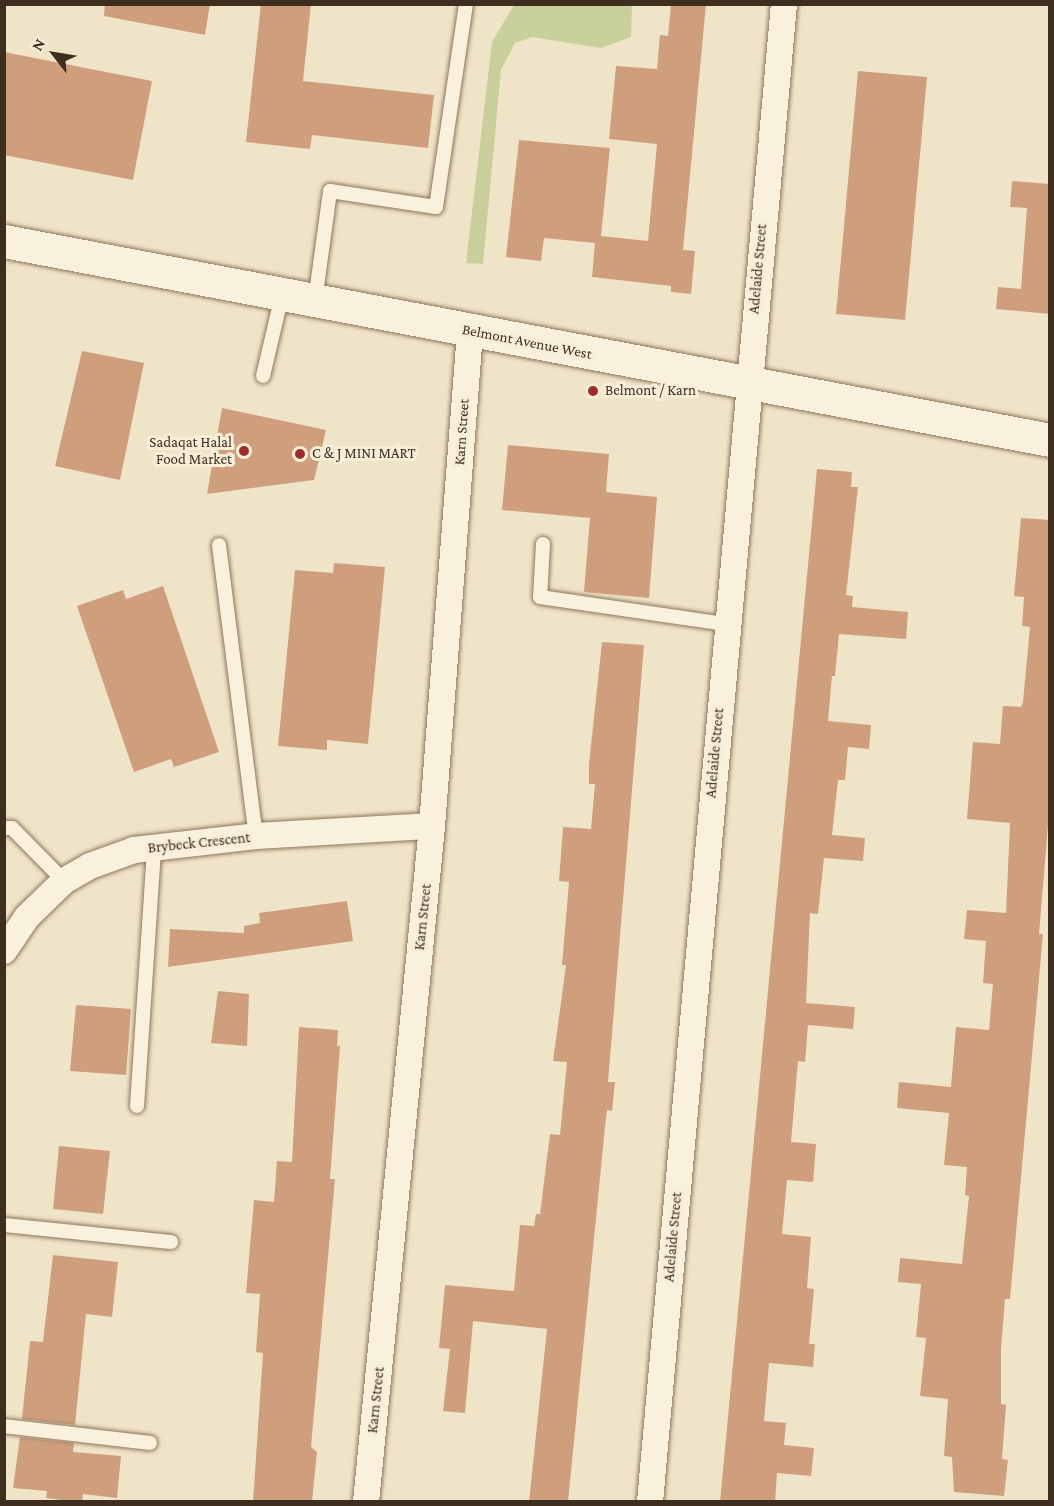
<!DOCTYPE html>
<style>
body{margin:0}
#map{position:relative;width:1054px;height:1506px;overflow:hidden;background:#f0e4c8;font-family:"Crimson Pro",serif}
div>[style]{position:absolute}
.green>*{inset:0;background:#c9cf9b}
.building>*{inset:0;background:#cf9f7d}
.roads{filter:drop-shadow(0 0 2px #8d765c) drop-shadow(0 0 2px #8d765c)}
.lane>*{height:14px;margin:-7px;padding:0 7px;transform-origin:7px;border-radius:7px;background:#faf1dc}
.street>*{height:26px;margin:-13px;padding:0 13px;transform-origin:13px;border-radius:13px;background:#faf1dc}
.secondary>*{height:33px;margin:-16.5px;padding:0 16.5px;transform-origin:16.5px;border-radius:16.5px;background:#faf1dc}
.dots>*{width:16px;height:16px;translate:-50% -50%;box-sizing:border-box;border:3px solid #f7eed8;border-radius:50%}
span{translate:-50% -50%;white-space:nowrap;text-align:center;line-height:1.15;-webkit-text-stroke:6px #f7eed8;paint-order:stroke}
.street-label{font-size:15px;color:#3d2e20}
.poi-label{font-size:15px;color:#3d2e20}
.left{translate:0 -50%;text-align:left}
.right{translate:-100% -50%;text-align:right}
.frame{position:absolute;inset:0;border:6px solid #3d2e20;pointer-events:none}
.north{position:absolute;left:24px;top:24px;width:60px;height:60px;-webkit-text-stroke:4px #f7eed8;paint-order:stroke;rotate:301deg;font-size:16px;font-weight:700;line-height:24px;text-align:center;color:#3d2e20}
.north::after{content:'';display:block;margin:auto;width:21px;height:27px;background:#3d2e20;clip-path:polygon(50% 0,100% 100%,50% 72%,0 100%)}
</style>
<div id="map">
<div class="green">
<div style="clip-path:polygon(514px 5px,632px 5px,631px 37px,601px 48px,532px 37px,515px 43px,501px 70px,483px 264px,466px 263px,492px 42px)"></div>
</div>
<div class="building">
<div style="clip-path:polygon(105px 4px,210px 4px,205px 35px,104px 16px)"></div>
<div style="clip-path:polygon(261px 4px,311px 4px,303px 81px,434px 95px,428px 148px,312px 135px,310px 149px,246px 142px)"></div>
<div style="clip-path:polygon(671px 4px,706px 4px,683px 250px,695px 251px,691px 294px,671px 292px,671px 286px,592px 277px,595px 243px,544px 238px,541px 261px,506px 257px,519px 140px,610px 148px,601px 236px,648px 241px,657px 144px,609px 139px,616px 66px,657px 69px,660px 35px,668px 36px)"></div>
<div style="clip-path:polygon(4px 52px,152px 81px,133px 180px,4px 155px)"></div>
<div style="clip-path:polygon(858px 71px,927px 77px,905px 320px,836px 314px)"></div>
<div style="clip-path:polygon(1012px 181px,1050px 184px,1050px 314px,996px 309px,998px 287px,1021px 289px,1027px 208px,1010px 207px)"></div>
<div style="clip-path:polygon(82px 351px,144px 363px,120px 480px,55px 466px)"></div>
<div style="clip-path:polygon(222px 408px,326px 430px,314px 480px,207px 494px)"></div>
<div style="clip-path:polygon(508px 445px,609px 454px,606px 492px,657px 497px,649px 598px,584px 592px,590px 518px,502px 510px)"></div>
<div style="clip-path:polygon(817px 469px,852px 472px,851px 487px,858px 487px,846px 595px,853px 596px,852px 607px,908px 612px,906px 639px,839px 634px,835px 676px,832px 676px,828px 721px,871px 725px,869px 749px,848px 747px,845px 780px,838px 780px,832px 835px,865px 838px,863px 861px,824px 858px,818px 914px,810px 913px,806px 1003px,855px 1007px,853px 1029px,808px 1025px,805px 1062px,798px 1061px,791px 1142px,816px 1144px,813px 1182px,787px 1180px,782px 1234px,811px 1237px,807px 1288px,814px 1289px,809px 1344px,815px 1344px,813px 1367px,769px 1363px,764px 1421px,786px 1423px,784px 1445px,814px 1448px,811px 1476px,777px 1473px,775px 1502px,720px 1502px)"></div>
<div style="clip-path:polygon(1021px 518px,1050px 520px,1050px 801px,1039px 934px,1043px 934px,1010px 1299px,1005px 1299px,1001px 1349px,1001px 1404px,1006px 1405px,1002px 1459px,1008px 1460px,1004px 1496px,954px 1492px,952px 1457px,944px 1456px,948px 1399px,920px 1396px,926px 1338px,916px 1337px,921px 1284px,898px 1282px,900px 1258px,962px 1264px,969px 1196px,965px 1195px,967px 1167px,944px 1165px,949px 1113px,897px 1108px,899px 1082px,951px 1087px,956px 1027px,989px 1030px,993px 984px,983px 983px,986px 941px,964px 939px,967px 910px,1006px 913px,1010px 823px,967px 819px,973px 742px,1000px 744px,1003px 706px,1021px 707px,1023px 702px,1030px 627px,1022px 626px,1024px 597px,1014px 596px)"></div>
<div style="clip-path:polygon(334px 563px,385px 567px,368px 744px,327px 740px,327px 750px,278px 746px,295px 570px,333px 573px)"></div>
<div style="clip-path:polygon(163px 586px,219px 752px,174px 767px,171px 759px,134px 772px,77px 606px,123px 590px,126px 599px)"></div>
<div style="clip-path:polygon(602px 642px,644px 645px,608px 1082px,615px 1082px,612px 1111px,607px 1110px,605px 1127px,568px 1502px,529px 1502px,547px 1329px,473px 1321px,465px 1413px,443px 1411px,450px 1349px,439px 1348px,445px 1285px,514px 1291px,520px 1225px,534px 1226px,536px 1214px,540px 1214px,550px 1134px,560px 1135px,567px 1062px,553px 1061px,566px 965px,562px 965px,569px 882px,559px 881px,563px 827px,591px 829px,595px 784px,589px 784px,589px 764px)"></div>
<div style="clip-path:polygon(347px 901px,353px 941px,168px 967px,170px 929px,244px 933px,244px 926px,260px 923px,259px 913px)"></div>
<div style="clip-path:polygon(218px 991px,249px 994px,247px 1046px,211px 1043px)"></div>
<div style="clip-path:polygon(76px 1005px,131px 1009px,126px 1075px,70px 1071px)"></div>
<div style="clip-path:polygon(299px 1027px,338px 1030px,337px 1046px,340px 1046px,330px 1179px,335px 1179px,311px 1447px,317px 1452px,312px 1502px,253px 1502px,263px 1353px,256px 1352px,260px 1294px,246px 1293px,254px 1200px,274px 1202px,277px 1161px,292px 1162px)"></div>
<div style="clip-path:polygon(59px 1146px,110px 1151px,103px 1214px,53px 1209px)"></div>
<div style="clip-path:polygon(53px 1255px,118px 1262px,112px 1317px,86px 1314px,75px 1425px,22px 1419px,30px 1341px,43px 1342px)"></div>
<div style="clip-path:polygon(20px 1437px,74px 1443px,73px 1452px,121px 1456px,117px 1498px,83px 1494px,82px 1502px,78px 1502px,46px 1498px,47px 1491px,13px 1488px)"></div>
</div>
<div class="roads">
<div class="lane">
<div style="left:315px;top:301px;width:111px;rotate:-82.2deg"></div>
<div style="left:330px;top:191px;width:107px;rotate:8.6deg"></div>
<div style="left:436px;top:207px;width:205px;rotate:-81.6deg"></div>
<div style="left:263px;top:376px;width:83px;rotate:-76.8deg"></div>
<div style="left:543px;top:544px;width:53px;rotate:93.2deg"></div>
<div style="left:540px;top:597px;width:188px;rotate:8.3deg"></div>
<div style="left:219px;top:545px;width:293px;rotate:82.8deg"></div>
<div style="left:4px;top:828px;width:8px"></div>
<div style="left:12px;top:828px;width:74px;rotate:45.5deg"></div>
<div style="left:137px;top:1106px;width:259px;rotate:-86.2deg"></div>
<div style="left:4px;top:1225px;width:168px;rotate:5.8deg"></div>
<div style="left:4px;top:1426px;width:147px;rotate:6.6deg"></div>
</div>
<div class="street">
<div style="left:4px;top:951px;width:41px;rotate:-55.9deg"></div>
<div style="left:27px;top:917px;width:52px;rotate:-44.2deg"></div>
<div style="left:64px;top:881px;width:30px;rotate:-30deg"></div>
<div style="left:90px;top:866px;width:47px;rotate:-20deg"></div>
<div style="left:134px;top:850px;width:123px;rotate:-6.5deg"></div>
<div style="left:256px;top:836px;width:176px;rotate:-3.3deg"></div>
<div style="left:366px;top:1502px;width:679px;rotate:-84.42deg"></div>
<div style="left:432px;top:826px;width:496px;rotate:-85.6deg"></div>
<div style="left:650px;top:1502px;width:1504px;rotate:-84.89deg"></div>
</div>
<div class="secondary">
<div style="left:4px;top:241px;width:1065px;rotate:10.77deg"></div>
</div>
</div>
<div class="dots">
<div style="left:593px;top:391px;background:#9e2a2b"></div>
<div style="left:244px;top:451px;background:#9e2a2b"></div>
<div style="left:300px;top:454px;background:#9e2a2b"></div>
</div>
<div class="street-label">
<span style="left:758px;top:269px;rotate:-85deg">Adelaide Street</span>
<span style="left:527px;top:342px;rotate:11deg">Belmont Avenue West</span>
<span style="left:462px;top:432px;rotate:-86deg">Karn Street</span>
<span style="left:715px;top:753px;rotate:-85deg">Adelaide Street</span>
<span style="left:199px;top:843px;rotate:-6deg">Brybeck Crescent</span>
<span style="left:423px;top:917px;rotate:-84deg">Karn Street</span>
<span style="left:673px;top:1237px;rotate:-85deg">Adelaide Street</span>
<span style="left:376px;top:1400px;rotate:-84deg">Karn Street</span>
</div>
<div class="poi-label">
<span class="left" style="left:605px;top:391px">Belmont / Karn</span>
<span class="right" style="left:232px;top:451px">Sadaqat Halal<br>Food Market</span>
<span class="left" style="left:312px;top:454px">C &amp; J MINI MART</span>
</div>
<div class="frame"></div>
<div class="north">N</div>
</div>
